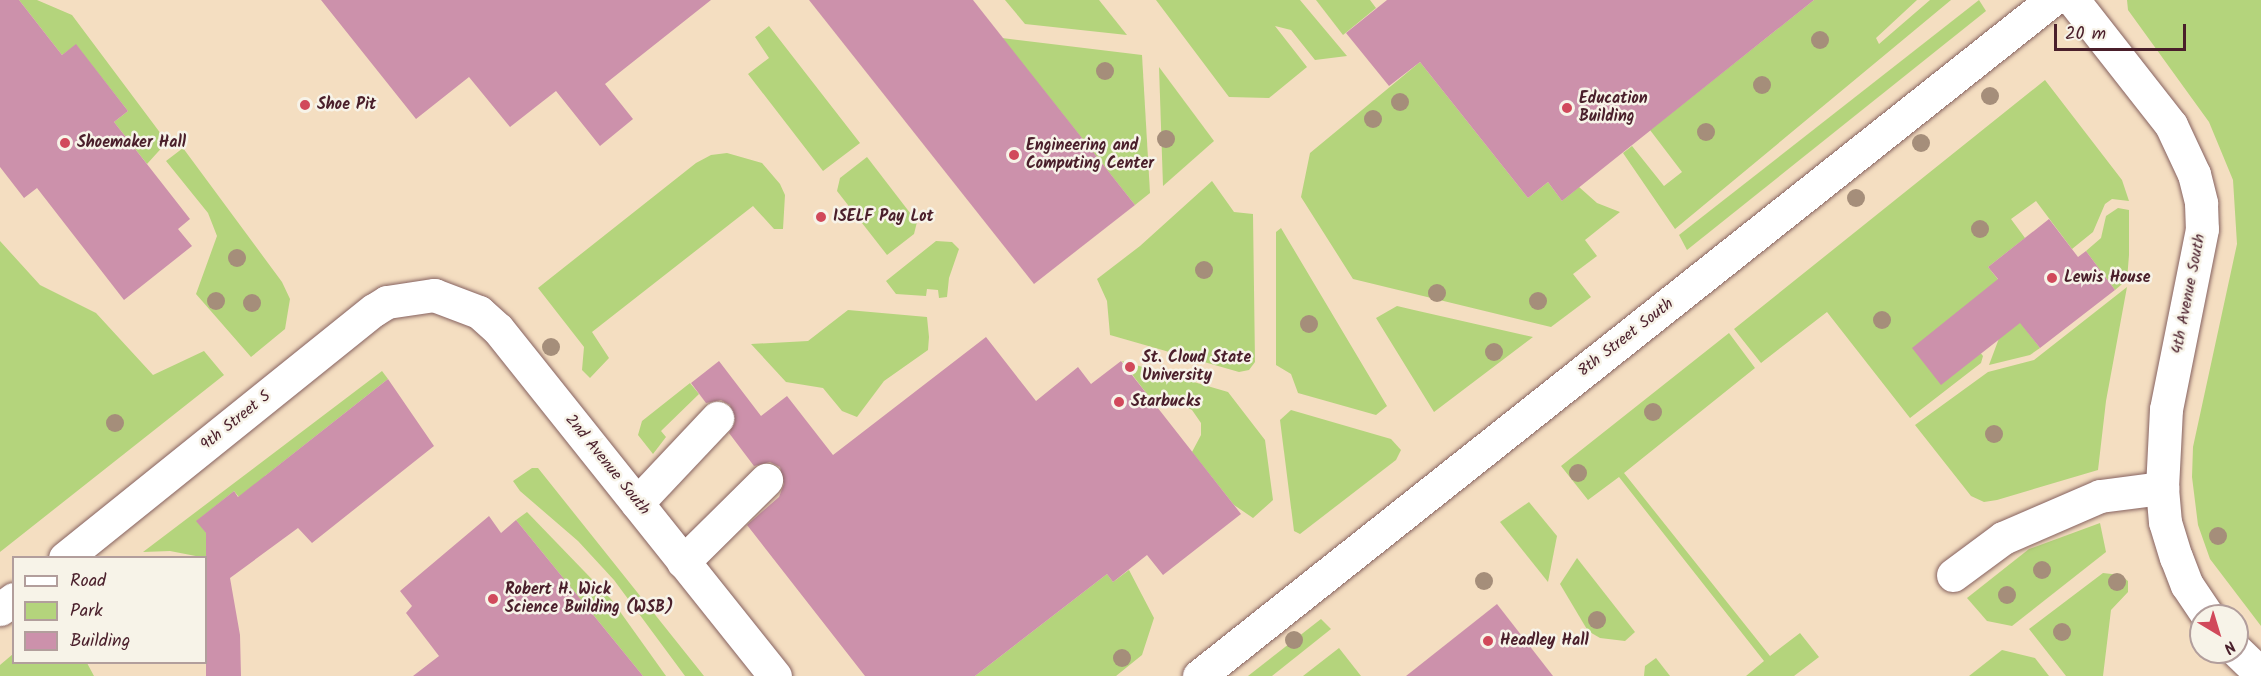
<!DOCTYPE html>
<style>
body{margin:0}
#map{position:relative;width:2261px;height:676px;overflow:hidden;background:#f4dec1;font-family:Kalam,sans-serif}
div>[style]{position:absolute}
.green>*{inset:0;background:#b4d47c}
.building>*{inset:0;background:#cc91ab}
.roads{filter:drop-shadow(0 0 2px #866260) drop-shadow(0 0 2px #866260)}
.minor>*{height:33px;margin:-16.5px;padding:0 16.5px;transform-origin:16.5px;border-radius:16.5px;background:#fff}
.trees>*{width:18px;height:18px;margin:-9px;border-radius:50%;background:#a58e7a}
.dots>*{width:16px;height:16px;translate:-50% -50%;box-sizing:border-box;border:3px solid #f7f3e8;border-radius:50%}
span{translate:-50% -50%;white-space:nowrap;text-align:center;line-height:1.15;-webkit-text-stroke:5px #f7f3e8;paint-order:stroke}
.poi-label{font-size:16px;color:#4a1f2b;font-weight:700}
.left{translate:0 -50%;text-align:left}
.street-label{font-size:16px;color:#4a1f2b}
.legend{position:absolute;left:12px;top:556px;width:195px;height:108px;box-sizing:border-box;background:#f7f3e8;border:2px solid #b29e9c;margin:0;padding:8px 10px;list-style:none;font-size:18px;color:#4a1f2b}
.legend li{display:flex;align-items:center;gap:12px;height:30px}
.legend b{width:30px;border:2px solid #b29e9c}
.north{position:absolute;left:2189px;top:604px;width:60px;height:60px;box-sizing:border-box;background:#f7f3e8;border:2px solid #b29e9c;border-radius:50%;rotate:142deg;font-size:16px;font-weight:700;line-height:24px;text-align:center;color:#4a1f2b}
.north::after{content:'';display:block;margin:auto;width:21px;height:27px;background:#d1495b;clip-path:polygon(50% 0,100% 100%,50% 72%,0 100%)}
.scale{position:absolute;left:2054px;top:24px;width:132px;height:27px;box-sizing:border-box;border:3px solid #4a1f2b;border-top:0;padding-left:8px;font-size:18px;line-height:21px;white-space:nowrap;color:#4a1f2b;-webkit-text-stroke:4px #f7f3e8;paint-order:stroke}
</style>
<div id="map">
<div class="green">
<div style="clip-path:polygon(19px 0,37px 0,72px 15px,167px 142px,147px 164px,114px 122px,128px 111px,76px 45px,62px 55px)"></div>
<div style="clip-path:polygon(1005px 0,1099px 0,1127px 35px,1025px 24px)"></div>
<div style="clip-path:polygon(1156px 0,1300px 0,1347px 56px,1315px 60px,1291px 30px,1275px 26px,1307px 67px,1269px 98px,1229px 97px)"></div>
<div style="clip-path:polygon(1316px 0,1370px 0,1376px 8px,1343px 35px)"></div>
<div style="clip-path:polygon(1814px 0,1917px 0,1876px 38px,1879px 44px,1930px 0,1951px 0,1675px 229px,1623px 153px,1632px 146px,1664px 186px,1682px 172px,1650px 130px)"></div>
<div style="clip-path:polygon(1979px 0,1986px 11px,1687px 250px,1679px 235px)"></div>
<div style="clip-path:polygon(2127px 0,2261px 0,2261px 626px,2210px 559px,2198px 525px,2192px 477px,2193px 447px,2237px 244px,2233px 180px,2209px 122px,2128px 10px)"></div>
<div style="clip-path:polygon(769px 26px,860px 143px,823px 171px,748px 74px,769px 58px,755px 37px)"></div>
<div style="clip-path:polygon(1002px 38px,1142px 55px,1150px 193px,1135px 205px)"></div>
<div style="clip-path:polygon(1420px 62px,1528px 198px,1548px 182px,1562px 201px,1579px 187px,1597px 203px,1620px 212px,1585px 240px,1597px 256px,1573px 274px,1591px 297px,1551px 327px,1353px 279px,1301px 197px,1310px 153px)"></div>
<div style="clip-path:polygon(1159px 67px,1214px 141px,1163px 186px)"></div>
<div style="clip-path:polygon(2045px 80px,2122px 180px,2129px 201px,2112px 199px,2105px 204px,2093px 232px,2072px 249px,2036px 201px,2011px 219px,2025px 238px,1988px 267px,2009px 293px,1971px 341px,1983px 356px,1981px 363px,1910px 418px,1827px 312px,1761px 363px,1734px 329px)"></div>
<div style="clip-path:polygon(183px 148px,282px 282px,290px 299px,285px 329px,251px 357px,196px 294px,217px 236px,208px 213px,166px 161px)"></div>
<div style="clip-path:polygon(727px 153px,762px 163px,780px 184px,785px 195px,783px 229px,774px 229px,753px 206px,592px 332px,609px 358px,590px 378px,582px 370px,584px 347px,538px 288px,696px 163px,711px 155px)"></div>
<div style="clip-path:polygon(867px 157px,917px 222px,914px 234px,887px 255px,837px 191px,840px 178px)"></div>
<div style="clip-path:polygon(1212px 181px,1234px 212px,1253px 214px,1255px 362px,1249px 370px,1239px 372px,1110px 335px,1107px 301px,1097px 279px,1140px 246px)"></div>
<div style="clip-path:polygon(2118px 208px,2129px 210px,2129px 255px,2127px 280px,2115px 290px,2086px 251px,2101px 238px,2106px 216px)"></div>
<div style="clip-path:polygon(1281px 228px,1387px 406px,1376px 415px,1298px 393px,1291px 374px,1276px 365px,1276px 232px)"></div>
<div style="clip-path:polygon(0 241px,40px 285px,96px 313px,153px 375px,204px 351px,224px 375px,0 552px)"></div>
<div style="clip-path:polygon(936px 241px,952px 242px,959px 249px,949px 278px,947px 297px,939px 298px,938px 290px,927px 289px,926px 296px,896px 294px,886px 281px)"></div>
<div style="clip-path:polygon(2127px 287px,2106px 401px,2098px 470px,1997px 500px,1984px 502px,1971px 496px,1915px 425px,1988px 372px,2034px 360px)"></div>
<div style="clip-path:polygon(1397px 306px,1414px 310px,1533px 337px,1434px 412px,1376px 318px)"></div>
<div style="clip-path:polygon(2010px 309px,2040px 348px,2030px 355px,1989px 365px)"></div>
<div style="clip-path:polygon(848px 310px,927px 317px,929px 337px,928px 350px,884px 381px,857px 417px,842px 411px,823px 388px,786px 382px,751px 344px,808px 341px)"></div>
<div style="clip-path:polygon(1729px 333px,1755px 368px,1624px 473px,1770px 656px,1800px 633px,1819px 657px,1794px 676px,1746px 676px,1764px 661px,1619px 477px,1588px 500px,1561px 466px)"></div>
<div style="clip-path:polygon(1122px 361px,1228px 392px,1265px 440px,1273px 500px,1253px 518px,1234px 505px,1192px 452px,1201px 435px,1201px 423px,1192px 410px,1175px 401px,1156px 406px)"></div>
<div style="clip-path:polygon(382px 371px,388px 379px,265px 476px,260px 523px,234px 491px,197px 521px,222px 553px,215px 569px,206px 558px,170px 551px,143px 552px)"></div>
<div style="clip-path:polygon(690px 383px,699px 394px,661px 431px,666px 437px,653px 454px,638px 435px,642px 421px)"></div>
<div style="clip-path:polygon(1291px 410px,1391px 439px,1401px 450px,1396px 460px,1300px 534px,1294px 531px,1280px 420px)"></div>
<div style="clip-path:polygon(532px 468px,538px 468px,704px 676px,685px 676px,614px 580px,578px 541px,520px 491px,513px 481px)"></div>
<div style="clip-path:polygon(1529px 502px,1557px 536px,1548px 582px,1500px 522px)"></div>
<div style="clip-path:polygon(527px 512px,611px 599px,666px 676px,643px 676px,516px 520px)"></div>
<div style="clip-path:polygon(2100px 523px,2106px 552px,2012px 626px,1987px 621px,1967px 598px,2029px 549px)"></div>
<div style="clip-path:polygon(1577px 558px,1635px 632px,1625px 641px,1600px 638px,1588px 631px,1560px 584px)"></div>
<div style="clip-path:polygon(1129px 570px,1154px 618px,1142px 655px,1116px 676px,975px 676px,1107px 574px,1113px 582px)"></div>
<div style="clip-path:polygon(2103px 573px,2120px 575px,2128px 581px,2128px 592px,2111px 610px,2103px 676px,2066px 676px,2029px 629px)"></div>
<div style="clip-path:polygon(1321px 619px,1331px 629px,1272px 676px,1248px 676px)"></div>
<div style="clip-path:polygon(1339px 648px,1361px 676px,1303px 676px)"></div>
<div style="clip-path:polygon(2002px 650px,2035px 658px,2049px 676px,1969px 676px)"></div>
<div style="clip-path:polygon(13px 654px,14px 662px,87px 663px,94px 676px,0 676px,0 665px)"></div>
<div style="clip-path:polygon(1656px 658px,1670px 676px,1644px 676px,1645px 666px)"></div>
</div>
<div class="building">
<div style="clip-path:polygon(0 0,19px 0,62px 55px,76px 44px,128px 111px,114px 122px,190px 219px,178px 229px,192px 246px,124px 300px,37px 188px,24px 198px,0 167px)"></div>
<div style="clip-path:polygon(321px 0,711px 0,605px 84px,633px 119px,600px 146px,556px 91px,510px 127px,469px 77px,416px 119px)"></div>
<div style="clip-path:polygon(809px 0,973px 0,1135px 205px,1034px 284px)"></div>
<div style="clip-path:polygon(1387px 0,1814px 0,1562px 201px,1548px 182px,1528px 198px,1420px 62px,1389px 86px,1346px 33px)"></div>
<div style="clip-path:polygon(2049px 219px,2078px 257px,2086px 251px,2115px 290px,2040px 348px,2020px 323px,1941px 385px,1912px 348px,1998px 279px,1988px 267px)"></div>
<div style="clip-path:polygon(986px 337px,1036px 401px,1078px 367px,1091px 384px,1121px 361px,1241px 514px,1163px 575px,1147px 555px,1113px 582px,1107px 574px,975px 676px,865px 676px,747px 525px,779px 497px,784px 484px,780px 467px,770px 462px,754px 466px,729px 433px,735px 422px,730px 405px,721px 400px,706px 403px,691px 383px,719px 361px,761px 416px,787px 396px,833px 455px)"></div>
<div style="clip-path:polygon(388px 379px,434px 446px,312px 543px,298px 528px,230px 578px,240px 635px,241px 676px,206px 676px,206px 533px,196px 521px,234px 491px,238px 497px)"></div>
<div style="clip-path:polygon(489px 516px,501px 533px,516px 520px,643px 676px,413px 676px,439px 656px,406px 613px,412px 606px,400px 591px)"></div>
<div style="clip-path:polygon(1497px 604px,1553px 676px,1406px 676px)"></div>
</div>
<div class="roads">
<div class="minor">
<div style="left:2073px;top:0;width:159px;rotate:51.9deg"></div>
<div style="left:2171px;top:125px;width:54px;rotate:64.9deg"></div>
<div style="left:2194px;top:174px;width:30px;rotate:76deg"></div>
<div style="left:2201px;top:203px;width:26px;rotate:88deg"></div>
<div style="left:2202px;top:229px;width:184px;rotate:101.3deg"></div>
<div style="left:2166px;top:409px;width:79px;rotate:92.9deg"></div>
<div style="left:2162px;top:488px;width:34px;rotate:85deg"></div>
<div style="left:2165px;top:522px;width:37px;rotate:73deg"></div>
<div style="left:2176px;top:557px;width:30px;rotate:69deg"></div>
<div style="left:2187px;top:585px;width:37px;rotate:56deg"></div>
<div style="left:637px;top:503px;width:117px;rotate:-46.7deg"></div>
<div style="left:65px;top:558px;width:396px;rotate:-38.8deg"></div>
<div style="left:374px;top:310px;width:15px;rotate:-32deg"></div>
<div style="left:387px;top:302px;width:48px;rotate:-8.5deg"></div>
<div style="left:434px;top:295px;width:48px;rotate:20.7deg"></div>
<div style="left:479px;top:312px;width:25px;rotate:42deg"></div>
<div style="left:498px;top:329px;width:444px;rotate:51.4deg"></div>
<div style="left:683px;top:562px;width:117px;rotate:-44.7deg"></div>
<div style="left:1953px;top:575px;width:62px;rotate:-36.5deg"></div>
<div style="left:2003px;top:538px;width:106px;rotate:-23.4deg"></div>
<div style="left:2100px;top:496px;width:63px;rotate:-7.4deg"></div>
<div style="left:0;top:609px;width:17px;rotate:-36deg"></div>
<div style="left:2237px;top:651px;width:33px;rotate:44deg"></div>
<div style="left:1199px;top:676px;width:1088px;rotate:-38.4deg"></div>
</div>
</div>
<div class="trees">
<div style="left:1820px;top:40px"></div>
<div style="left:1105px;top:71px"></div>
<div style="left:1762px;top:85px"></div>
<div style="left:1990px;top:96px"></div>
<div style="left:1400px;top:102px"></div>
<div style="left:1373px;top:119px"></div>
<div style="left:1706px;top:132px"></div>
<div style="left:1166px;top:139px"></div>
<div style="left:1921px;top:143px"></div>
<div style="left:1856px;top:198px"></div>
<div style="left:1980px;top:229px"></div>
<div style="left:237px;top:258px"></div>
<div style="left:1204px;top:270px"></div>
<div style="left:1437px;top:293px"></div>
<div style="left:216px;top:301px"></div>
<div style="left:1538px;top:301px"></div>
<div style="left:252px;top:303px"></div>
<div style="left:1882px;top:320px"></div>
<div style="left:1309px;top:324px"></div>
<div style="left:551px;top:347px"></div>
<div style="left:1494px;top:352px"></div>
<div style="left:1653px;top:412px"></div>
<div style="left:115px;top:423px"></div>
<div style="left:1994px;top:434px"></div>
<div style="left:1578px;top:473px"></div>
<div style="left:2218px;top:536px"></div>
<div style="left:2042px;top:570px"></div>
<div style="left:1484px;top:581px"></div>
<div style="left:2117px;top:582px"></div>
<div style="left:2007px;top:595px"></div>
<div style="left:1597px;top:620px"></div>
<div style="left:2062px;top:632px"></div>
<div style="left:1294px;top:640px"></div>
<div style="left:1122px;top:658px"></div>
</div>
<div class="dots">
<div style="left:305px;top:105px;background:#d1495b"></div>
<div style="left:1567px;top:108px;background:#d1495b"></div>
<div style="left:65px;top:143px;background:#d1495b"></div>
<div style="left:1014px;top:155px;background:#d1495b"></div>
<div style="left:821px;top:217px;background:#d1495b"></div>
<div style="left:2052px;top:278px;background:#d1495b"></div>
<div style="left:1130px;top:367px;background:#d1495b"></div>
<div style="left:1119px;top:402px;background:#d1495b"></div>
<div style="left:493px;top:599px;background:#d1495b"></div>
<div style="left:1488px;top:641px;background:#d1495b"></div>
</div>
<div class="poi-label">
<span class="left" style="left:1579px;top:108px">Education<br>Building</span>
<span class="left" style="left:317px;top:105px">Shoe Pit</span>
<span class="left" style="left:77px;top:143px">Shoemaker Hall</span>
<span class="left" style="left:1026px;top:155px">Engineering and<br>Computing Center</span>
<span class="left" style="left:833px;top:217px">ISELF Pay Lot</span>
<span class="left" style="left:2064px;top:278px">Lewis House</span>
<span class="left" style="left:1142px;top:367px">St. Cloud State<br>University</span>
<span class="left" style="left:1131px;top:402px">Starbucks</span>
<span class="left" style="left:505px;top:599px">Robert H. Wick<br>Science Building (WSB)</span>
<span class="left" style="left:1500px;top:641px">Headley Hall</span>
</div>
<div class="street-label">
<span style="left:2189px;top:294px;rotate:-79deg">4th Avenue South</span>
<span style="left:1626px;top:338px;rotate:-38deg">8th Street South</span>
<span style="left:236px;top:421px;rotate:-39deg">9th Street S</span>
<span style="left:607px;top:465px;rotate:51deg">2nd Avenue South</span>
</div>
<ul class="legend">
<li><b style="height:8px;background:#fff"></b>Road</li>
<li><b style="height:16px;background:#b4d47c"></b>Park</li>
<li><b style="height:16px;background:#cc91ab"></b>Building</li>
</ul>
<div class="north">N</div>
<div class="scale">20 m</div>
</div>
